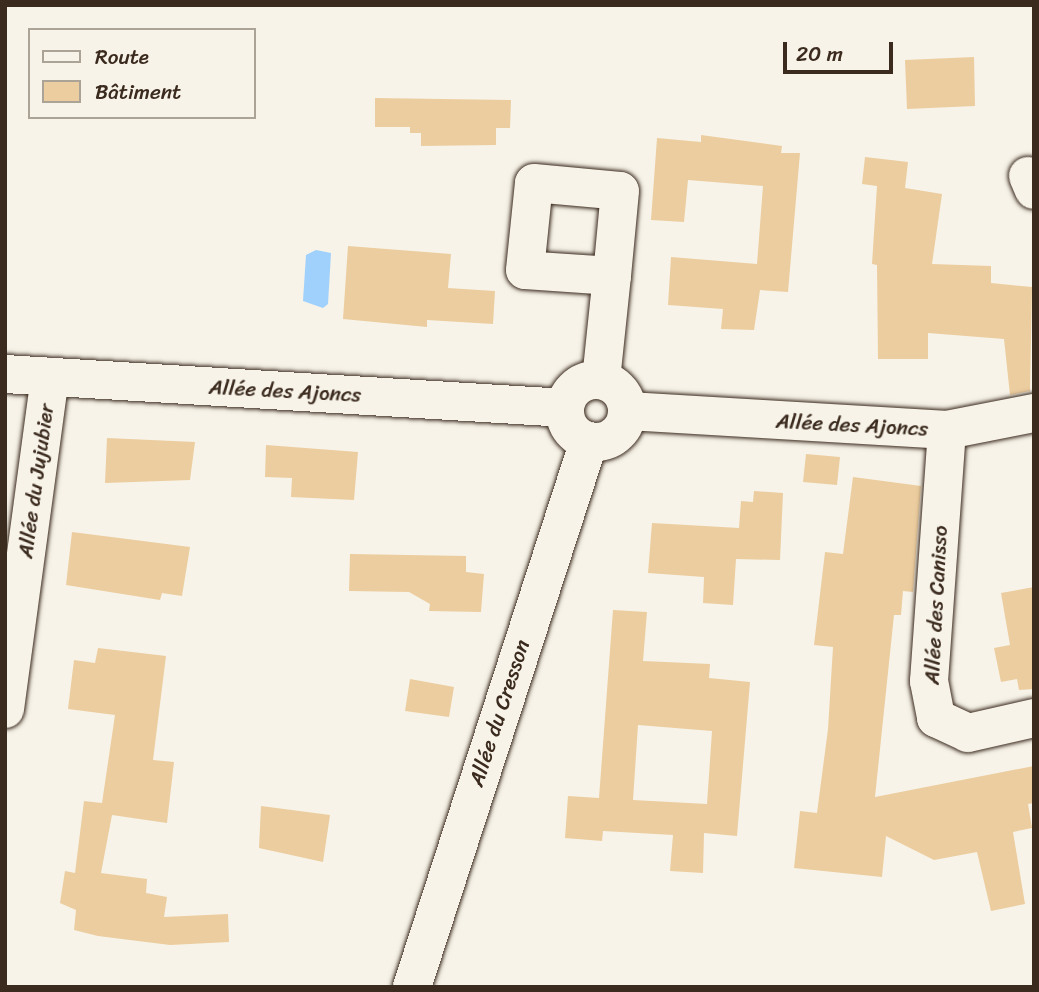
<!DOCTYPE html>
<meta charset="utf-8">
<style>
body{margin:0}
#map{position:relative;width:1039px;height:992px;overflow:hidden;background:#f7f3e8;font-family:Sriracha,sans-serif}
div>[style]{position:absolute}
.water>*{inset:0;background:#9fd1fc}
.building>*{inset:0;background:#eccd9f}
.roads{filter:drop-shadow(0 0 2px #3b2a1e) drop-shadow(0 0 2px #3b2a1e)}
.street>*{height:38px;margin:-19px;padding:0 19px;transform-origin:19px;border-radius:19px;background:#f7f3e8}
.secondary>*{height:38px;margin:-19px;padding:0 19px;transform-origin:19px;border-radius:19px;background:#f7f3e8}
.secondary>.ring{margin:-19px;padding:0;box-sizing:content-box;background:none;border:38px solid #f7f3e8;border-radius:50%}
span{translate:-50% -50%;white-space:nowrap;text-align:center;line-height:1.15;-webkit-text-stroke:5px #f7f3e8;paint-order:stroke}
.street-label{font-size:21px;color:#3b2a1e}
.frame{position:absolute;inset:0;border:7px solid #3b2a1e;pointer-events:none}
.legend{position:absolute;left:28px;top:28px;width:228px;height:91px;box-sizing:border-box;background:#f7f3e8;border:2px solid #aca397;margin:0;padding:9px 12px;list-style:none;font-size:21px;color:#3b2a1e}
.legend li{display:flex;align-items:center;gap:14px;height:35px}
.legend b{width:35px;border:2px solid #aca397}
.scale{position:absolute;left:783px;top:42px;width:110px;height:32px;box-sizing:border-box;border:4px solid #3b2a1e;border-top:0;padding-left:9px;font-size:21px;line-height:24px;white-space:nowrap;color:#3b2a1e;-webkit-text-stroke:5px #f7f3e8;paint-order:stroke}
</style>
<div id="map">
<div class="water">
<div style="clip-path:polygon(316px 250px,331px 253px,328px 304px,323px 308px,303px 301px,306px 255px)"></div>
</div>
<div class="building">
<div style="clip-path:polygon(974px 57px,975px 106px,907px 109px,905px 60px)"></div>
<div style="clip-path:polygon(375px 98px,511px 100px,510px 128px,496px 128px,496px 145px,421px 146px,421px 133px,410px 133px,410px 127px,375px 127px)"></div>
<div style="clip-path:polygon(701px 135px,782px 146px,781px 153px,800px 153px,788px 292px,760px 290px,754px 330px,721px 329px,723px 309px,668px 305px,671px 257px,757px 264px,763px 186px,688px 180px,684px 222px,651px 220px,657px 138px,701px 142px)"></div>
<div style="clip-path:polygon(865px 157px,908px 162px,905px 188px,942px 194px,932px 264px,991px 266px,991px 283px,1032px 287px,1030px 391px,1010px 395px,1004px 339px,928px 333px,928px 359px,878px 359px,877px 265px,872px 264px,877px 186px,862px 184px)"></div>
<div style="clip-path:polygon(348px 246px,451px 254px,448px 288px,495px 291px,493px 324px,427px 320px,427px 327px,343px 319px)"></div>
<div style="clip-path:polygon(107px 438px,195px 442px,190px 480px,105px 483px)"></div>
<div style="clip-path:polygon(266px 445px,358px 452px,354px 500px,291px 497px,292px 478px,265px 477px)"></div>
<div style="clip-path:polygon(806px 454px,840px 457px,837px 485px,803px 482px)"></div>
<div style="clip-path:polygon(853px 477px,921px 486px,913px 592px,903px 591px,901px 615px,894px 615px,875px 797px,1034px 766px,1034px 803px,1028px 804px,1032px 828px,1013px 832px,1025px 904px,991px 911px,977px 852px,934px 860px,886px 836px,882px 877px,794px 868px,800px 811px,817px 813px,828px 729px,833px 647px,814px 645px,825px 552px,843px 554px)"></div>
<div style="clip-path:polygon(754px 491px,783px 493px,780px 560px,736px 559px,733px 605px,703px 603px,704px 577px,648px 573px,652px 523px,739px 528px,741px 501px,753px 502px)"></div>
<div style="clip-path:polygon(72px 532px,190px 547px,182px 596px,162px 593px,160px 600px,66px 585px)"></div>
<div style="clip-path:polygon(350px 554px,466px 556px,466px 572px,484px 574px,481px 612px,429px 611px,430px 604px,409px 592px,349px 591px)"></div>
<div style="clip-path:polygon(1034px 587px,1034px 689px,1019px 690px,1017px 679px,1001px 682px,994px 648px,1010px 645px,1001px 593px)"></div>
<div style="clip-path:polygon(evenodd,613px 610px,647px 612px,643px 661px,710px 664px,709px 678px,750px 682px,737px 836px,704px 833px,703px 873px,670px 871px,673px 835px,603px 831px,602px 841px,565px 838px,568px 796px,599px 798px,613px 610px,638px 725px,712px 731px,707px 804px,633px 800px,638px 725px)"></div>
<div style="clip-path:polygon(98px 648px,166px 656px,153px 760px,174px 762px,167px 823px,112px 815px,101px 873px,147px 879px,146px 893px,167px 897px,164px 917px,228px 914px,229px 942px,170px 945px,98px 936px,74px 930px,76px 910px,60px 903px,65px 871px,75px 873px,84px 801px,102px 803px,115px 715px,68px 709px,74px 660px,95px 663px)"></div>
<div style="clip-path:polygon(410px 679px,454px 687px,449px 717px,405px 711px)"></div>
<div style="clip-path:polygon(261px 806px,330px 815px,323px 862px,259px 848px)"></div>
</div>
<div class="roads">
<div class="street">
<div style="left:1028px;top:176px;width:15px;rotate:67deg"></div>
<div style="left:601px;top:380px;width:105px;rotate:-84deg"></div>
<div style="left:612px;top:276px;width:87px;rotate:-176.1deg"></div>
<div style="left:525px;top:270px;width:87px;rotate:-84.1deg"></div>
<div style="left:534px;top:183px;width:86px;rotate:5.3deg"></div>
<div style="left:620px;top:191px;width:85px;rotate:95.4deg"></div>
<div style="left:947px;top:430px;width:252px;rotate:94.1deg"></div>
<div style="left:929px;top:681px;width:38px;rotate:79deg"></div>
<div style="left:936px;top:718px;width:35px;rotate:25deg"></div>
<div style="left:968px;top:733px;width:68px;rotate:-12.8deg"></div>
<div style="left:5px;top:709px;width:335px;rotate:-82.3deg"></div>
<div style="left:412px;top:987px;width:574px;rotate:-72.04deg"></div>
</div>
<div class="secondary">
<div style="left:5px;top:374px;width:561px;rotate:3.47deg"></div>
<div class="ring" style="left:565px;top:380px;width:24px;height:24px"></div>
<div style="left:628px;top:411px;width:320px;rotate:3.4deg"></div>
<div style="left:947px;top:430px;width:89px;rotate:-11.1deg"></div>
</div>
</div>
<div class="street-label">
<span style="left:285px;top:391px;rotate:3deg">Allée des Ajoncs</span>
<span style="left:852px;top:425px;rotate:3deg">Allée des Ajoncs</span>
<span style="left:36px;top:481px;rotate:-82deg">Allée du Jujubier</span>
<span style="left:936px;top:605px;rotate:-87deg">Allée des Canisso</span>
<span style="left:499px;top:713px;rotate:-72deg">Allée du Cresson</span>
</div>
<div class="frame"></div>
<ul class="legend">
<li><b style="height:9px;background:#f7f3e8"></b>Route</li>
<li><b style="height:19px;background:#eccd9f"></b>Bâtiment</li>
</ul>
<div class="scale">20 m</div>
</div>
